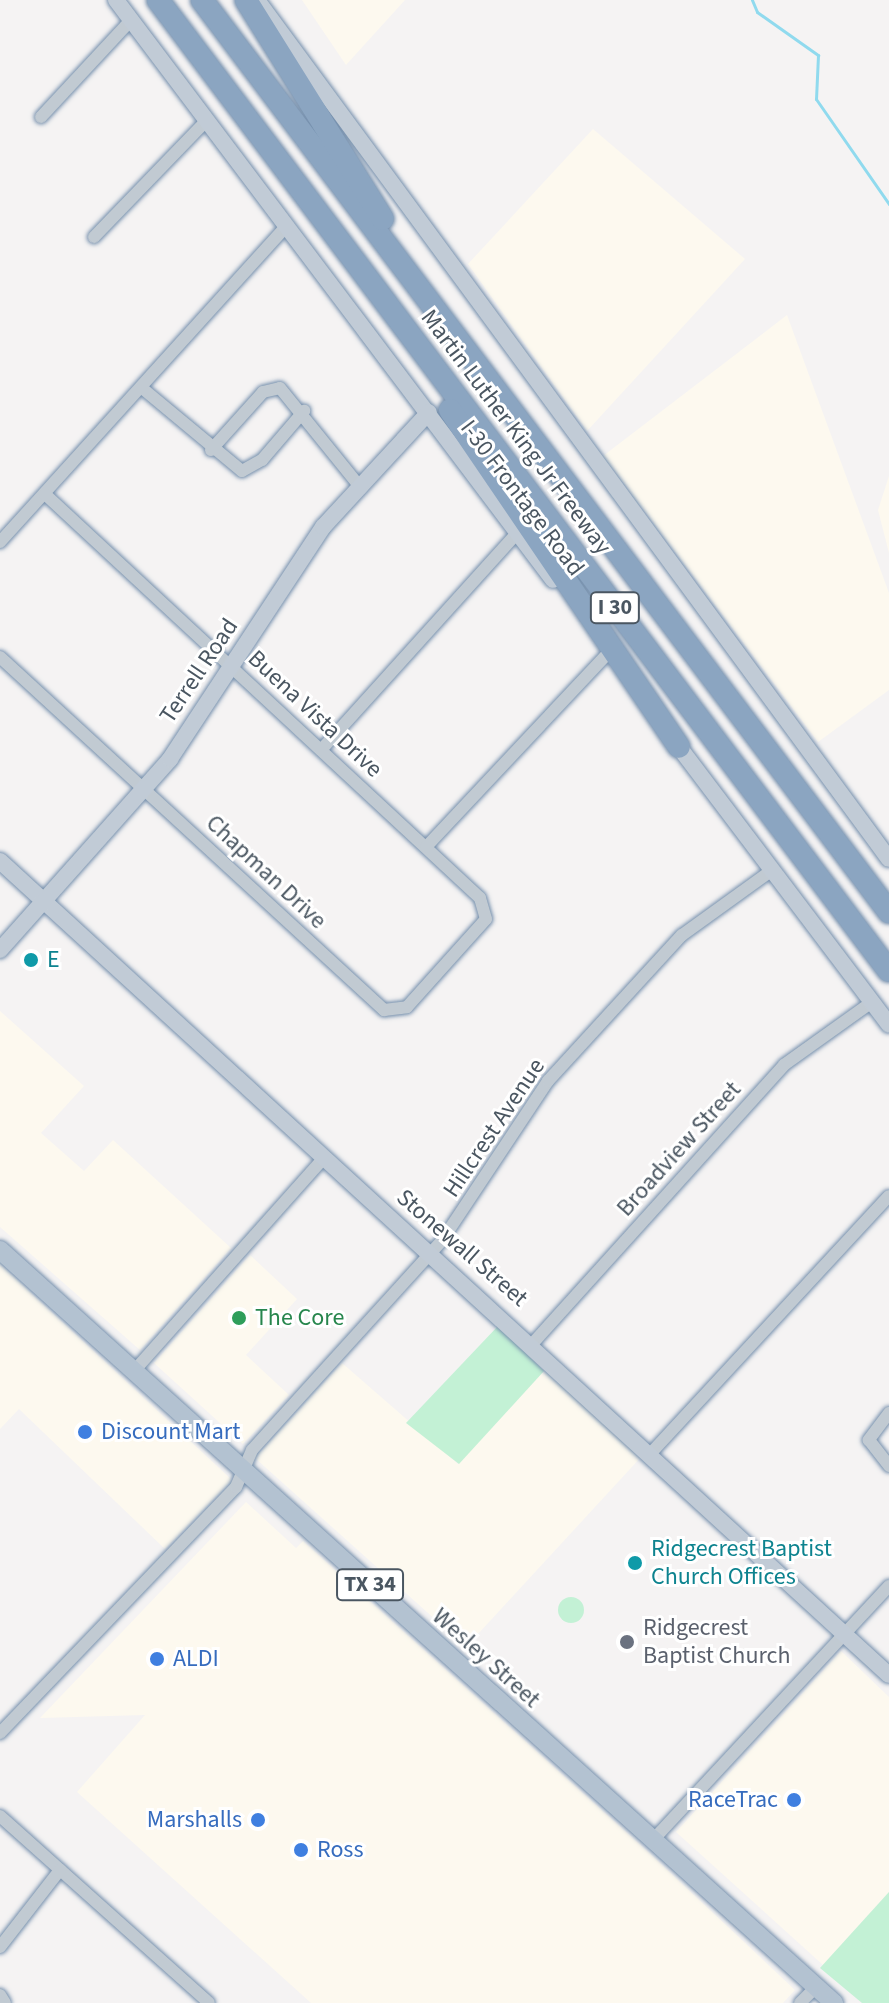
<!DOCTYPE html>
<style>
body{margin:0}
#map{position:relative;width:889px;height:2003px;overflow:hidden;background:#f5f3f3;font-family:"Source Sans 3",sans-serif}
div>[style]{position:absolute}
.commercial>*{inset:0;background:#fdf9ef}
.green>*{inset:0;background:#c3f1d5}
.round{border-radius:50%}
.stream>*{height:3px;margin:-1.5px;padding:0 1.5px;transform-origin:1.5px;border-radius:1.5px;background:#90daee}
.roads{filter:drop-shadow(0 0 2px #7690ad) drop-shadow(0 0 2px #7690ad)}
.street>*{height:12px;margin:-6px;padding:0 6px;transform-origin:6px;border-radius:6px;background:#c1cad2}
.secondary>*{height:16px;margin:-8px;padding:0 8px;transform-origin:8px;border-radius:8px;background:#c1cbd6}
.primary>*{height:18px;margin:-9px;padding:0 9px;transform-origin:9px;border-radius:9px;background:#b3c2d1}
.highway>*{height:22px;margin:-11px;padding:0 11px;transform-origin:11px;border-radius:11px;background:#8ba5c1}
.dots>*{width:22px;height:22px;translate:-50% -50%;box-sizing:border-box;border:4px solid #fff;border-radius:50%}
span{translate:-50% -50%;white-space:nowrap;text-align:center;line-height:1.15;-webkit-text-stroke:6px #fff;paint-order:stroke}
.shield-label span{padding:2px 6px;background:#fff;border:2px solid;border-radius:6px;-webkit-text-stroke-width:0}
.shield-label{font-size:22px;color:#4a5661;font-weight:700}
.street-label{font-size:24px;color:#4a5661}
.culture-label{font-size:24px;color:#0d838f}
.left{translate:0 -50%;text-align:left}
.leisure-label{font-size:24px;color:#27864d}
.shop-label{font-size:24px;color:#366cbe}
.right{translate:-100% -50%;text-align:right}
.worship-label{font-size:24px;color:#5b616d}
</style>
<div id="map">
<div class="commercial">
<div style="clip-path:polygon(302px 0,405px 0,346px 65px)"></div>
<div style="clip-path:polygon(593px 129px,745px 259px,587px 431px,468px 264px)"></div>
<div style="clip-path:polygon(787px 315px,889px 593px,889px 690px,818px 742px,603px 456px)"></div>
<div style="clip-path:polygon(889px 476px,889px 553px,878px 510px)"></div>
<div style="clip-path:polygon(0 1011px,84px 1086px,41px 1133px,84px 1171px,113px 1140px,231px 1248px,140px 1350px,0 1227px)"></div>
<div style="clip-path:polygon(250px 1255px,297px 1299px,246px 1355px,289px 1395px,243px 1444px,154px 1363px)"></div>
<div style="clip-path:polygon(0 1264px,232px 1480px,165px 1549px,19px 1409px,0 1429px)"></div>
<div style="clip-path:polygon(342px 1363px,458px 1464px,544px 1371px,642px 1456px,466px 1647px,255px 1458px)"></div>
<div style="clip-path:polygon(246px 1502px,296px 1548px,303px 1541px,645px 1849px,795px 1990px,783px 2003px,311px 2003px,77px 1792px,145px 1715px,40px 1718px)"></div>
<div style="clip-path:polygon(841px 1651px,889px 1697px,889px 1892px,823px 1965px,676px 1832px)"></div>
</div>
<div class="green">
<div style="clip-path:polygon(498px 1326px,544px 1371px,459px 1464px,406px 1423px)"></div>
<div class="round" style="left:558px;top:1597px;width:26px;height:26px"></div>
<div style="clip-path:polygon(889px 1892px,889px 2003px,862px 2003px,820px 1968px)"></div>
</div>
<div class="stream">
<div style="left:752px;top:0;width:13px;rotate:67deg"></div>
<div style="left:757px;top:12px;width:75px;rotate:35.2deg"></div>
<div style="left:818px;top:55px;width:44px;rotate:92.6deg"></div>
<div style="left:816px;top:99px;width:128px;rotate:55.2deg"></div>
</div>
<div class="roads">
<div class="street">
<div style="left:41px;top:117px;width:132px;rotate:-47.1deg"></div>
<div style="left:94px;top:237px;width:160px;rotate:-46deg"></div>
<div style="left:142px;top:388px;width:130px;rotate:39.7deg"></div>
<div style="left:242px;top:471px;width:23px;rotate:-29deg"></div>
<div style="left:262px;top:460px;width:65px;rotate:-49.4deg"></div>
<div style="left:211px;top:450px;width:78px;rotate:-48.1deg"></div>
<div style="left:263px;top:392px;width:17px;rotate:-13deg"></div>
<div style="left:280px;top:388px;width:129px;rotate:51deg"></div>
<div style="left:0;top:542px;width:424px;rotate:-47.8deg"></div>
<div style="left:0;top:657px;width:522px;rotate:42.59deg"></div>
<div style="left:384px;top:1010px;width:23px;rotate:-7deg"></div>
<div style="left:407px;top:1007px;width:118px;rotate:-48.1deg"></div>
<div style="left:486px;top:919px;width:22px;rotate:-106deg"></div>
<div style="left:480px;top:898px;width:594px;rotate:-137.12deg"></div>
<div style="left:321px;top:750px;width:294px;rotate:-47.9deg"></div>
<div style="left:426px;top:847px;width:266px;rotate:-46.8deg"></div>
<div style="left:533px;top:1343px;width:375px;rotate:-47.9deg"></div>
<div style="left:784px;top:1065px;width:108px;rotate:-35.6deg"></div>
<div style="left:134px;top:1371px;width:284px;rotate:-48.3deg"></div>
<div style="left:889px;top:1413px;width:34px;rotate:127deg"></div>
<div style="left:869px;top:1440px;width:33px;rotate:52deg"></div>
<div style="left:651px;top:1453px;width:350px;rotate:-47.2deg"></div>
<div style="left:0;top:1733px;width:341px;rotate:-46.2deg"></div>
<div style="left:236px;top:1487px;width:40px;rotate:-66.6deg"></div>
<div style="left:252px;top:1450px;width:285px;rotate:-47.8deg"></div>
<div style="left:443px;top:1239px;width:190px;rotate:-56.4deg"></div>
<div style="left:548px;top:1081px;width:198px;rotate:-47.5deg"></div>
<div style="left:682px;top:935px;width:111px;rotate:-35.8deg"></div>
<div style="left:0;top:1816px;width:280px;rotate:41.8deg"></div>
<div style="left:653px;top:1840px;width:347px;rotate:-47.1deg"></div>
<div style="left:0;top:1947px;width:98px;rotate:-52.1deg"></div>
<div style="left:0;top:1995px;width:9px;rotate:58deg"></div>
<div style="left:800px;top:2003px;width:23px;rotate:-45deg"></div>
</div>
<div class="secondary">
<div style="left:116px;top:0;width:726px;rotate:53deg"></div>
<div style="left:257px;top:0;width:1066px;rotate:53.66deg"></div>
<div style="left:673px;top:739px;width:358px;rotate:52.9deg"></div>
<div style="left:0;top:861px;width:1205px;rotate:42.48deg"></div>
<div style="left:0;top:950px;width:256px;rotate:-48.3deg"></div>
<div style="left:170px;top:759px;width:278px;rotate:-56.6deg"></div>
<div style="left:323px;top:527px;width:156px;rotate:-47.3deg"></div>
</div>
<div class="primary">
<div style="left:0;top:1250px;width:1124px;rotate:42.08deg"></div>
</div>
<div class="highway">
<div style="left:158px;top:0;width:1215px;rotate:53.03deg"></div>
<div style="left:202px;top:0;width:1142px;rotate:53.01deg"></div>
<div style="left:246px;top:0;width:258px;rotate:58deg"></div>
<div style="left:450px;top:410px;width:407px;rotate:55.8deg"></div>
</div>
</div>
<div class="dots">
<div style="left:31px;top:960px;background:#0f9aa8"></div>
<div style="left:239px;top:1318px;background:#2e9e5b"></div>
<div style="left:85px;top:1432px;background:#3f7fe0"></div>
<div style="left:635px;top:1563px;background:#0f9aa8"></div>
<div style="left:627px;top:1642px;background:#6b7280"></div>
<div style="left:157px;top:1659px;background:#3f7fe0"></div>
<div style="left:794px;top:1800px;background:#3f7fe0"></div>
<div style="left:258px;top:1820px;background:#3f7fe0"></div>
<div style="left:301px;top:1850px;background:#3f7fe0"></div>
</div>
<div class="shield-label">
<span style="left:615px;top:608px">I 30</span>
<span style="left:370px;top:1585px">TX 34</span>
</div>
<div class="street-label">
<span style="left:516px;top:432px;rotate:53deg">Martin Luther King Jr Freeway</span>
<span style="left:522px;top:498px;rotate:53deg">I-30 Frontage Road</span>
<span style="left:199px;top:671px;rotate:-56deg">Terrell Road</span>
<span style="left:315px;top:714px;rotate:43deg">Buena Vista Drive</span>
<span style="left:266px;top:872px;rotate:43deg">Chapman Drive</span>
<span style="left:494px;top:1128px;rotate:-56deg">Hillcrest Avenue</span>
<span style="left:679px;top:1149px;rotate:-48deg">Broadview Street</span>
<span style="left:462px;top:1248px;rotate:41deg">Stonewall Street</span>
<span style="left:486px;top:1658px;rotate:42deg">Wesley Street</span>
</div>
<div class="culture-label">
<span class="left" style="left:47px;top:960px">E</span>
<span class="left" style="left:651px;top:1563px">Ridgecrest Baptist<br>Church Offices</span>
</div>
<div class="leisure-label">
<span class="left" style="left:255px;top:1318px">The Core</span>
</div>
<div class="shop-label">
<span class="left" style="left:101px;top:1432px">Discount Mart</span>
<span class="left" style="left:173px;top:1659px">ALDI</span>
<span class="right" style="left:778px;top:1800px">RaceTrac</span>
<span class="right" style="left:242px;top:1820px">Marshalls</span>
<span class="left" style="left:317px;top:1850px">Ross</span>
</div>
<div class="worship-label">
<span class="left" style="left:643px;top:1642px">Ridgecrest<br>Baptist Church</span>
</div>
</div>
